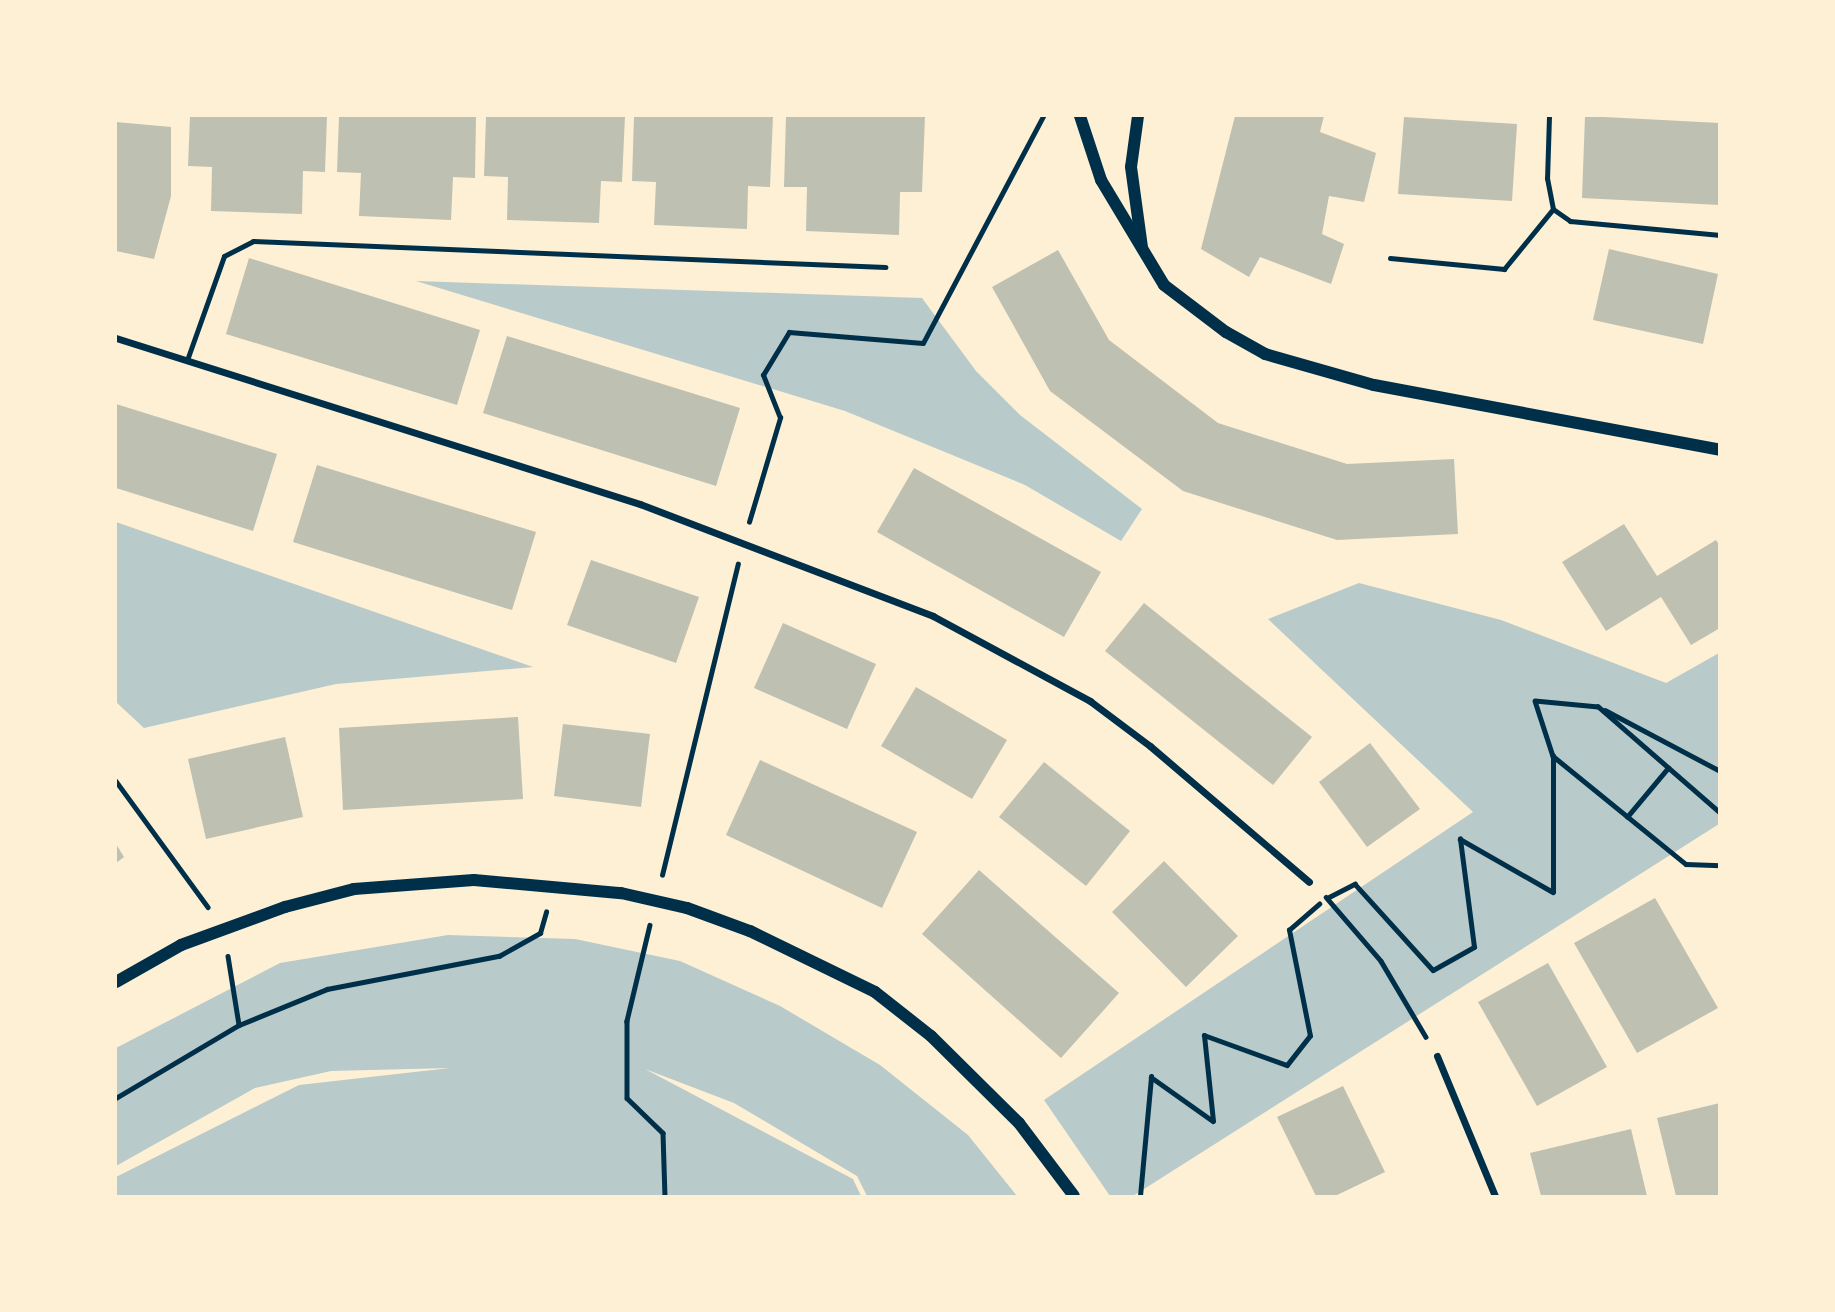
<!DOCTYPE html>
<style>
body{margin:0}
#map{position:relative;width:1835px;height:1312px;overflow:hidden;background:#fdf0d5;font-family:Inter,sans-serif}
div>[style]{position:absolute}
.green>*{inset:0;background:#b9caca}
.building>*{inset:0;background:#bec0b2}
.path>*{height:4.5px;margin:-2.25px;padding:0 2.25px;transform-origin:2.25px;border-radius:2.25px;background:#003049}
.service>*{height:5px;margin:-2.5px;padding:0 2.5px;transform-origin:2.5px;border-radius:2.5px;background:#003049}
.minor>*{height:7px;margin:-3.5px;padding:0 3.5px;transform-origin:3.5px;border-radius:3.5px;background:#003049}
.tertiary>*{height:12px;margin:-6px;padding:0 6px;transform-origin:6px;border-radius:6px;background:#003049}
span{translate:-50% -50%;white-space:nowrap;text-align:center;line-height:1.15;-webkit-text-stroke:7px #fdf0d5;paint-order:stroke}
.frame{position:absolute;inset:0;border:117px solid #fdf0d5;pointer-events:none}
</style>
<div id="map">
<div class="green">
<div style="clip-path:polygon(416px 281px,922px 298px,976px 371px,1020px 415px,1142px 509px,1121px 541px,1025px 485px,845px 411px)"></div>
<div style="clip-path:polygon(116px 522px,533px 667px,336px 684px,144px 728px,116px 702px)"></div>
<div style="clip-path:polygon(1359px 583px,1501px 620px,1666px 683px,1719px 653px,1719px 824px,1133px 1196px,1110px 1196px,1044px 1100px,1473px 812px,1268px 619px)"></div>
<div style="clip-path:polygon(448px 935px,575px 939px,680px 961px,780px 1006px,880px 1065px,968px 1135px,1017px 1196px,867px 1196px,857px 1176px,734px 1103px,645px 1069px,853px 1179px,861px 1196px,116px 1196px,116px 1177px,299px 1085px,450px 1068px,331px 1071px,255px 1088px,116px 1166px,116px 1048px,280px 963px)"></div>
</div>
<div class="building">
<div style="clip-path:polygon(190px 116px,327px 116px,325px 172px,303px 171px,302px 214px,211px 211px,212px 167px,188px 166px)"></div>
<div style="clip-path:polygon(339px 116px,476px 116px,475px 178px,453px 177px,451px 220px,359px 216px,361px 173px,337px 172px)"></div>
<div style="clip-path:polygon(486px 116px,625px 116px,622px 182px,601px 181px,599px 223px,507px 220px,508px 177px,484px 176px)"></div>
<div style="clip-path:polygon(634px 116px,773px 116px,770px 187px,748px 186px,747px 229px,654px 225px,656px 182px,632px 181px)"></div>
<div style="clip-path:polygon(786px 116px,925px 116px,922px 192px,900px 192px,899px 235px,806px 231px,807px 187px,784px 187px)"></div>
<div style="clip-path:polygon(1235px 116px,1324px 116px,1320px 132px,1376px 153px,1364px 202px,1329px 196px,1322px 234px,1344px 244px,1331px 284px,1260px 257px,1249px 277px,1201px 249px)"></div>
<div style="clip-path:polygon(1585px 116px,1720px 123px,1720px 205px,1582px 198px)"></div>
<div style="clip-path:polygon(1404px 117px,1517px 124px,1512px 201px,1398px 194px)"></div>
<div style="clip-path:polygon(116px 122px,171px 127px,171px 196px,154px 259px,116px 251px)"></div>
<div style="clip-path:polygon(1609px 249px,1718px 274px,1703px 344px,1593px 320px)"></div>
<div style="clip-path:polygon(1058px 250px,1109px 340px,1218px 423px,1347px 464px,1454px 459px,1458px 534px,1337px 540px,1183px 491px,1050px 391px,992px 287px)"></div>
<div style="clip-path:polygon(249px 258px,480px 330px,457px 405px,226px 334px)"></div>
<div style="clip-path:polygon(507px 336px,740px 408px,716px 486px,483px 413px)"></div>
<div style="clip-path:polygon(116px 404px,277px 454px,253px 531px,116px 488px)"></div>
<div style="clip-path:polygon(317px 465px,536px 532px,512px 610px,293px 542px)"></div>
<div style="clip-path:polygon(914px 468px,1101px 572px,1064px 637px,877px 532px)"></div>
<div style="clip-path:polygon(1624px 524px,1657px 576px,1716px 540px,1720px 546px,1720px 628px,1691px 645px,1661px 597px,1606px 631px,1562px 562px)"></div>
<div style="clip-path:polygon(591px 560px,699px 597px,676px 663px,567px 625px)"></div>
<div style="clip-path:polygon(1144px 603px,1312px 737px,1273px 785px,1105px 651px)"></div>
<div style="clip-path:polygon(783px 623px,876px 664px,847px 729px,754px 688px)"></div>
<div style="clip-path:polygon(916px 687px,1007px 740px,972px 799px,881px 746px)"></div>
<div style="clip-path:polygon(518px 717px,523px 799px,343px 810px,339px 728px)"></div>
<div style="clip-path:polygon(563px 724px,650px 734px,641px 807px,554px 796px)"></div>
<div style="clip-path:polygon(285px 737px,303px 817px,206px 839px,188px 759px)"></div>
<div style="clip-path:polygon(1370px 743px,1420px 809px,1367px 847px,1319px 782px)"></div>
<div style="clip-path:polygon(760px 760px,917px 832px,882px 908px,726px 835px)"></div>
<div style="clip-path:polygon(1044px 762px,1130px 831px,1086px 886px,999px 817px)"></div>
<div style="clip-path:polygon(116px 844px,124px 857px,116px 863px)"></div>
<div style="clip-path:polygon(1164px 861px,1238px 936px,1186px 987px,1112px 912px)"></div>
<div style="clip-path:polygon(979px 870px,1119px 993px,1061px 1058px,922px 934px)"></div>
<div style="clip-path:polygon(1655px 898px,1718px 1008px,1637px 1053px,1574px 943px)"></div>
<div style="clip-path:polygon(1548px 963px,1607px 1067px,1537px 1106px,1478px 1002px)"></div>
<div style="clip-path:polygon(1343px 1086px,1385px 1172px,1335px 1196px,1316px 1196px,1277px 1117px)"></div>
<div style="clip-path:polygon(1720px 1103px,1720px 1196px,1676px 1196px,1657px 1118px)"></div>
<div style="clip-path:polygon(1631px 1129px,1647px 1196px,1541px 1196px,1530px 1153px)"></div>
</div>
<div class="path">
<div style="left:749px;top:522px;width:109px;rotate:-73.4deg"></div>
<div style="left:780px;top:418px;width:46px;rotate:-111.6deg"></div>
<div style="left:763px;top:375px;width:50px;rotate:-58.8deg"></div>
<div style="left:789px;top:332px;width:134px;rotate:4.7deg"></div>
<div style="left:923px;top:343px;width:257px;rotate:-62.1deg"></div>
<div style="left:1605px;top:710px;width:130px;rotate:27.9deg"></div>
<div style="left:116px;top:781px;width:156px;rotate:53.9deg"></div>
<div style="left:1720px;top:813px;width:162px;rotate:-139deg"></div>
<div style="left:1598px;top:707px;width:63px;rotate:-174.6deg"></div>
<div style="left:1535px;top:701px;width:58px;rotate:71.9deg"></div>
<div style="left:1553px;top:756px;width:171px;rotate:39.1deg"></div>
<div style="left:1686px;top:864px;width:34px;rotate:2deg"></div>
<div style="left:1627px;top:817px;width:64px;rotate:-50.1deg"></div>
<div style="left:662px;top:875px;width:320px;rotate:-76.3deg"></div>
<div style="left:1326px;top:897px;width:84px;rotate:49.3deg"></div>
<div style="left:1381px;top:961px;width:88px;rotate:59.4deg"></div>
<div style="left:1329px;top:897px;width:29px;rotate:-27deg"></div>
<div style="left:1355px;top:884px;width:116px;rotate:47.8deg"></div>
<div style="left:1433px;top:970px;width:47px;rotate:-29.3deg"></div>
<div style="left:1474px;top:947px;width:109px;rotate:-97.4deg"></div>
<div style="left:1460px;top:839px;width:107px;rotate:29.7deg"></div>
<div style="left:1553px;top:892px;width:136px;rotate:-90deg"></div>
<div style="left:650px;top:925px;width:99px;rotate:103.5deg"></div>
<div style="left:627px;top:1021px;width:77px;rotate:90deg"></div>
<div style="left:627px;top:1098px;width:50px;rotate:44.2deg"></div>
<div style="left:663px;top:1133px;width:63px;rotate:88.2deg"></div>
<div style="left:228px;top:956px;width:70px;rotate:80.9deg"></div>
<div style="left:116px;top:1098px;width:143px;rotate:-30.7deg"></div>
<div style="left:239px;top:1025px;width:95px;rotate:-22.2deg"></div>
<div style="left:327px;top:989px;width:175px;rotate:-10.9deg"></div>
<div style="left:499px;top:956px;width:47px;rotate:-29.3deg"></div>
<div style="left:540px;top:933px;width:22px;rotate:-74deg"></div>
<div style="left:1140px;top:1196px;width:120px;rotate:-84.7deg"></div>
<div style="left:1151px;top:1077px;width:76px;rotate:35.4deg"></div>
<div style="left:1213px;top:1121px;width:86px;rotate:-96deg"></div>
<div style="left:1204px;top:1035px;width:88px;rotate:19.9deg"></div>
<div style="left:1287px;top:1065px;width:37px;rotate:-52deg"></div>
<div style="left:1310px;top:1036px;width:108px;rotate:-101.2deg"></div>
<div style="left:1289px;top:930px;width:40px;rotate:-41deg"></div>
</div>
<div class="service">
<div style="left:1549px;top:116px;width:62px;rotate:91.8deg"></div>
<div style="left:1547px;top:178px;width:32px;rotate:79deg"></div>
<div style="left:1553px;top:209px;width:21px;rotate:35deg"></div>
<div style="left:1570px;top:221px;width:151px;rotate:5.3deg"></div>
<div style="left:1390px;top:258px;width:115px;rotate:5.5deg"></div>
<div style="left:1504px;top:269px;width:77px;rotate:-50.8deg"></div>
<div style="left:187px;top:360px;width:110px;rotate:-70.4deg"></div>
<div style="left:224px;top:256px;width:33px;rotate:-27deg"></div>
<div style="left:253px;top:241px;width:633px;rotate:2.36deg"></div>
</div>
<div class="minor">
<div style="left:116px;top:338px;width:550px;rotate:17.58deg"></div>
<div style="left:640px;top:504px;width:314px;rotate:20.9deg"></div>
<div style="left:933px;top:616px;width:179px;rotate:28.4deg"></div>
<div style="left:1090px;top:701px;width:75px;rotate:36.9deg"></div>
<div style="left:1150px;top:746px;width:209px;rotate:40.5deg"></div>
<div style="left:1437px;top:1056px;width:152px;rotate:67.5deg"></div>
</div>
<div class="tertiary">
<div style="left:1080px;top:116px;width:67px;rotate:71.8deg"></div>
<div style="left:1101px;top:180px;width:122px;rotate:59deg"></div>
<div style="left:1164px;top:285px;width:78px;rotate:37.2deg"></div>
<div style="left:1226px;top:332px;width:45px;rotate:29.4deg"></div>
<div style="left:1265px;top:354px;width:113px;rotate:15.9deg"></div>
<div style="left:1374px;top:385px;width:352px;rotate:10.6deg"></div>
<div style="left:1138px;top:116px;width:51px;rotate:97.8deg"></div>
<div style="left:1131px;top:167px;width:81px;rotate:82.2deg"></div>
<div style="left:116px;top:982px;width:75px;rotate:-29.6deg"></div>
<div style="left:181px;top:945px;width:111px;rotate:-20.1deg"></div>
<div style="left:285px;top:907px;width:71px;rotate:-14.6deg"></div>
<div style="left:354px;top:889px;width:120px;rotate:-4.3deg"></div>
<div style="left:474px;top:880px;width:148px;rotate:5.1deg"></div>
<div style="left:621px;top:893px;width:68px;rotate:12.8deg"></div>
<div style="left:687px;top:908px;width:67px;rotate:20.1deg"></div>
<div style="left:750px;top:931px;width:139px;rotate:26deg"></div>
<div style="left:875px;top:992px;width:71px;rotate:38.2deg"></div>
<div style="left:931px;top:1036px;width:124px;rotate:44.7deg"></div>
<div style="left:1019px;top:1123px;width:91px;rotate:53deg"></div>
</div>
<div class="frame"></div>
</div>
